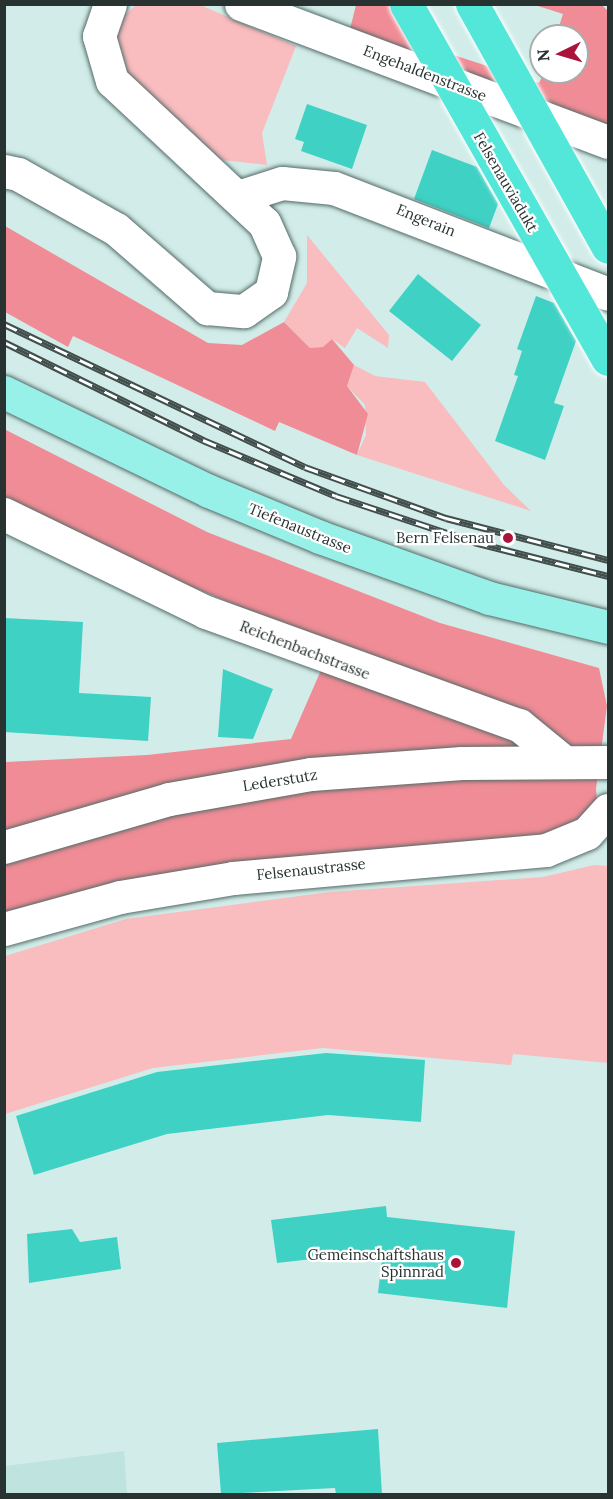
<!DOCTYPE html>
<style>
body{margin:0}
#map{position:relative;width:613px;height:1499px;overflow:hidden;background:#d2ede9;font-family:Lora,serif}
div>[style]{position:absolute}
.built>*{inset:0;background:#bfe3de}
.green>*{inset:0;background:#f9bcbf}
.forest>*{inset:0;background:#f08c95}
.building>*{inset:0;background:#3fd1c4}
.roads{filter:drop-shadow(0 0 2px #546b68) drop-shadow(0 0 2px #546b68)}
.minor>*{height:33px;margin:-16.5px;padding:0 16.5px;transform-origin:16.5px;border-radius:16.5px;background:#fff}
.major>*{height:33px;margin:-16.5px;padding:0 16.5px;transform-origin:16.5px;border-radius:16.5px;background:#98f1e8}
.rail>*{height:7px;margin-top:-3.5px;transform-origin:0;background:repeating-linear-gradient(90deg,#fff 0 14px,#414e4c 0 28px);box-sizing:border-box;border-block:2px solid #414e4c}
.bridges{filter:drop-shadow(0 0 2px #fff) drop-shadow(0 0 2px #fff)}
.highway-bridge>*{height:33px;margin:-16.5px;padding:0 16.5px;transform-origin:16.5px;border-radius:16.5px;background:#53e7d9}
.dots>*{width:16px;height:16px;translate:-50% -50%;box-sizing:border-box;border:3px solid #fff;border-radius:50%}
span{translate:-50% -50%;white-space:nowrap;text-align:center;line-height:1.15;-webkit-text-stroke:4.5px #fff;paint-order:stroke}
.street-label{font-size:15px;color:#283231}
.poi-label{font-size:15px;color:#283231}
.right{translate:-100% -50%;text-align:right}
.frame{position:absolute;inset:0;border:6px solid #283231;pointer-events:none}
.north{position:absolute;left:529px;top:24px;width:60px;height:60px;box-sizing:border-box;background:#fff;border:2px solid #a9adad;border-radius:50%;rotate:265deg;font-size:16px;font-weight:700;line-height:24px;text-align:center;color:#283231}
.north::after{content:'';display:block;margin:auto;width:21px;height:27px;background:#aa133a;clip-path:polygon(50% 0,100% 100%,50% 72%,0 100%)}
</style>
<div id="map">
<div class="built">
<div style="clip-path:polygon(124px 1451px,127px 1494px,5px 1494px,5px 1466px)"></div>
</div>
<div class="green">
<div style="clip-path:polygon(136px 5px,200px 5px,296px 46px,262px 133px,267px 165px,222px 160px,132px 87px,117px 36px,121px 19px)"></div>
<div style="clip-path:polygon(307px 235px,389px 335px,388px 348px,357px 328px,345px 348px,332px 339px,324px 347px,310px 348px,284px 322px,307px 283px)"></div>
<div style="clip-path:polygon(354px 365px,375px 376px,425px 382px,504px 485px,531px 511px,357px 455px,366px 435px,365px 405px,347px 386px)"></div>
<div style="clip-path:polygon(594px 865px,608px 866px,608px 1063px,513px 1054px,511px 1065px,323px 1048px,153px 1068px,5px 1114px,5px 956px,126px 919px,330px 892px,543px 877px)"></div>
</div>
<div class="forest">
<div style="clip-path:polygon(356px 5px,425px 5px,414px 42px,539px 83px,544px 72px,577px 72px,577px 36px,556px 36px,563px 14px,535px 5px,602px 5px,608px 11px,608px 141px,350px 29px)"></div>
<div style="clip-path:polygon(5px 226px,208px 343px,242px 345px,284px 322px,310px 348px,323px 347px,332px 339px,354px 365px,347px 386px,368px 414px,357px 455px,279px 422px,275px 431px,73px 336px,68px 347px,5px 312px)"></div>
<div style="clip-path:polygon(4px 429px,207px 532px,440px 623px,599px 668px,607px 706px,596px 789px,599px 822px,587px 833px,330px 865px,5px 929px,5px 762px,147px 755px,291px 739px,332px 645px,175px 580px,5px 497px)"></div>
</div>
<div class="building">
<div style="clip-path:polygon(307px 104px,367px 125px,352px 169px,301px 151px,304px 142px,295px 139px)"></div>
<div style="clip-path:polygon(432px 150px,477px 167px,498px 204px,489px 228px,414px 199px)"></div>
<div style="clip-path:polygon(418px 274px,481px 325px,452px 361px,389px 311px)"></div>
<div style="clip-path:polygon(536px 296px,554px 303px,576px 341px,554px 403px,564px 406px,545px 460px,495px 441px,518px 376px,514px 375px,522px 351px,517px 349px)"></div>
<div style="clip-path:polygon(4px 618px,83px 622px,79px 693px,151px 697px,148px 741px,4px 732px)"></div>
<div style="clip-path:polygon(223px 669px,273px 689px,253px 739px,218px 737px)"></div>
<div style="clip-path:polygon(326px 1053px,425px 1060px,421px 1122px,328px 1115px,167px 1134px,34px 1175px,16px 1116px,157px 1072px)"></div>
<div style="clip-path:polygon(386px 1206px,387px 1217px,515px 1231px,507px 1308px,378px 1293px,383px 1251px,277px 1263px,271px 1220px)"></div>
<div style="clip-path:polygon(72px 1229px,80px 1242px,117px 1237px,121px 1269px,29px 1283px,27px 1234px)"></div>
<div style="clip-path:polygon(378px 1429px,382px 1494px,336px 1494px,335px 1488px,221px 1494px,217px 1443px)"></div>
</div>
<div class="roads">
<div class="minor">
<div style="left:241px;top:4px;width:392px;rotate:20.6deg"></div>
<div style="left:4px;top:171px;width:14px;rotate:12deg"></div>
<div style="left:18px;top:174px;width:112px;rotate:29.3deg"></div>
<div style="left:116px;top:229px;width:121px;rotate:41deg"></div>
<div style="left:207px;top:308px;width:37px;rotate:5deg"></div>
<div style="left:244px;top:311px;width:33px;rotate:-35deg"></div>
<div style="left:271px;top:292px;width:37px;rotate:-77deg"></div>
<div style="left:279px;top:256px;width:36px;rotate:-114deg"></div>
<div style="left:264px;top:223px;width:208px;rotate:-136.9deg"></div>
<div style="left:112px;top:81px;width:47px;rotate:-106.1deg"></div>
<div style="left:99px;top:36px;width:34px;rotate:-71deg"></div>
<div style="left:238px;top:197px;width:46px;rotate:-17.7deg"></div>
<div style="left:282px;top:183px;width:52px;rotate:5.5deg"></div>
<div style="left:334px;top:188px;width:294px;rotate:21.1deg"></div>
<div style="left:4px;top:514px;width:225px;rotate:25.9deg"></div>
<div style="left:206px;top:612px;width:333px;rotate:19.9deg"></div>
<div style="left:519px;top:725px;width:57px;rotate:39.3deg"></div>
<div style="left:4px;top:847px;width:172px;rotate:-16.2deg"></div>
<div style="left:169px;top:799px;width:144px;rotate:-10deg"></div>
<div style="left:311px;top:774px;width:151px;rotate:-4.2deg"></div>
<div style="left:462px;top:763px;width:146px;rotate:-0.4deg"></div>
<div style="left:4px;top:929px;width:120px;rotate:-15.4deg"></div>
<div style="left:120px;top:897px;width:115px;rotate:-9.5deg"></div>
<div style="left:233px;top:878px;width:314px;rotate:-5.1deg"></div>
<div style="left:546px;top:850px;width:44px;rotate:-22.5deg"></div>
<div style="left:587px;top:833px;width:31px;rotate:-48deg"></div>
</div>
<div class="major">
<div style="left:4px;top:392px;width:228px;rotate:25.8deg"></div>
<div style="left:209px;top:491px;width:120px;rotate:22.5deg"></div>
<div style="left:320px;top:537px;width:180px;rotate:19.8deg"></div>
<div style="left:489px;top:598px;width:122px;rotate:13.7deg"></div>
</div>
</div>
<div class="rail">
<div style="left:4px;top:324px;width:333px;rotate:25.4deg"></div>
<div style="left:305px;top:467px;width:150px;rotate:19.9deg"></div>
<div style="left:446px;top:518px;width:167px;rotate:14.5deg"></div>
<div style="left:4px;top:342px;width:222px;rotate:26.2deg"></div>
<div style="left:203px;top:440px;width:144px;rotate:22.8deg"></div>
<div style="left:336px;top:496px;width:145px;rotate:18.4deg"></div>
<div style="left:474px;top:542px;width:138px;rotate:14.2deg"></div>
</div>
<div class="bridges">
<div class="highway-bridge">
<div style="left:406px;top:4px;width:408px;rotate:60.4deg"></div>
<div style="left:472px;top:4px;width:278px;rotate:60.8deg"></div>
</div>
</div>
<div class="dots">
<div style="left:508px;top:538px;background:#aa133a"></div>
<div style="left:456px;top:1263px;background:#aa133a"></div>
</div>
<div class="street-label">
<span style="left:425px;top:73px;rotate:21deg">Engehaldenstrasse</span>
<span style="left:506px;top:182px;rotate:60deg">Felsenauviadukt</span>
<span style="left:426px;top:220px;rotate:22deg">Engerain</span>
<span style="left:300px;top:528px;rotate:22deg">Tiefenaustrasse</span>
<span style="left:305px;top:650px;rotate:21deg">Reichenbachstrasse</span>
<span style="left:280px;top:780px;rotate:-9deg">Lederstutz</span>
<span style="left:311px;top:869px;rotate:-6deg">Felsenaustrasse</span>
</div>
<div class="poi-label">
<span class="right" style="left:494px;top:538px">Bern Felsenau</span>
<span class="right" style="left:444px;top:1263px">Gemeinschaftshaus<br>Spinnrad</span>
</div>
<div class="frame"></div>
<div class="north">N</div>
</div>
